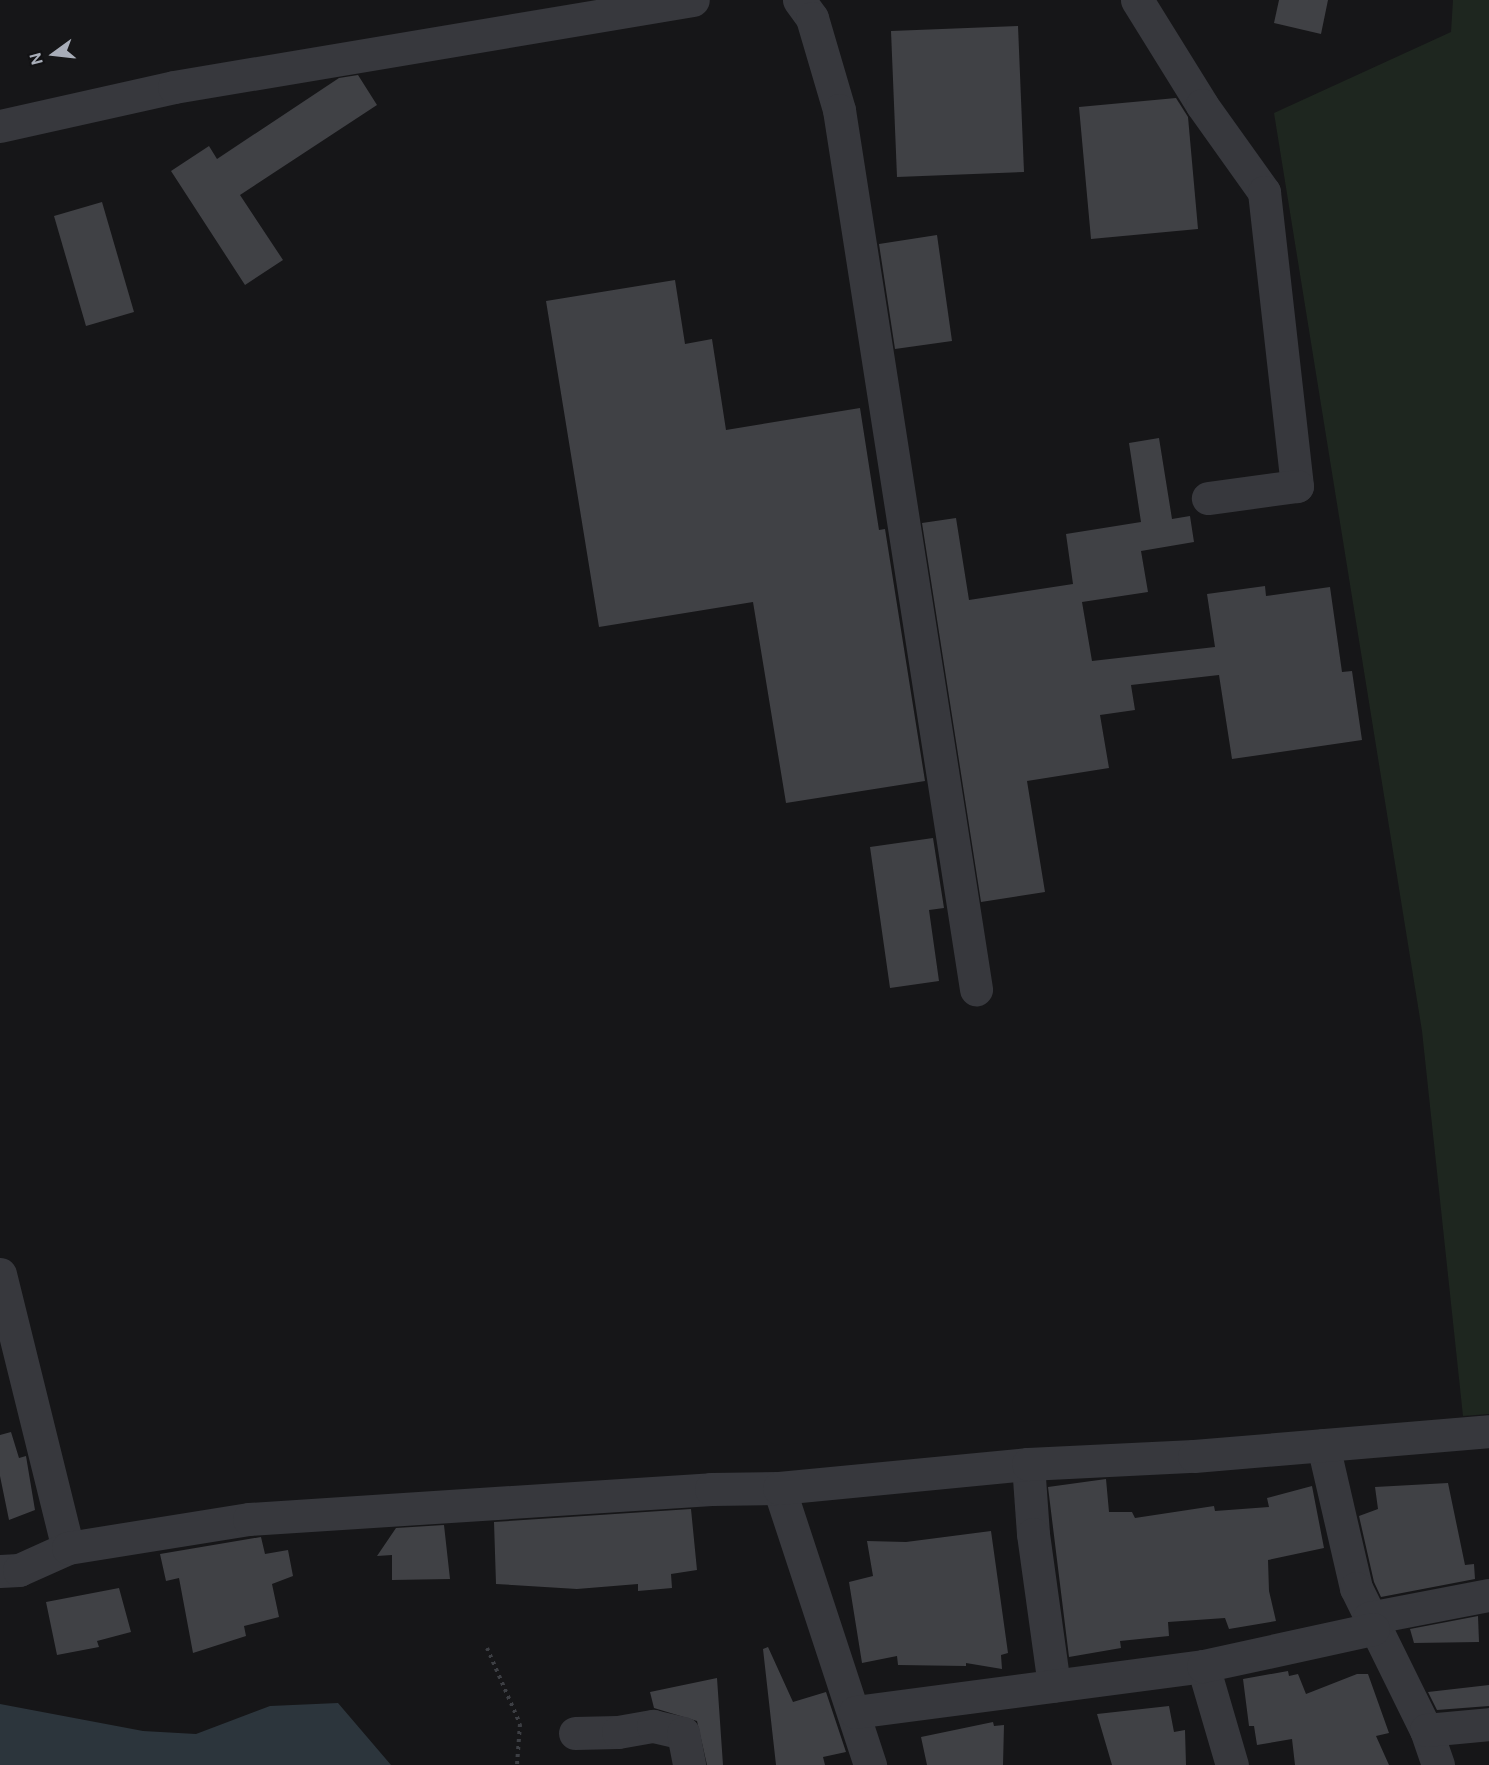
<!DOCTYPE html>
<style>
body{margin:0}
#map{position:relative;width:1489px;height:1765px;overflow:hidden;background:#161618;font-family:"DM Sans",sans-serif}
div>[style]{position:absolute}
.green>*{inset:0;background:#1e261f}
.water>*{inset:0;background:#2c353c}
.building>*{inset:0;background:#404145}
.path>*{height:4px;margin-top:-2px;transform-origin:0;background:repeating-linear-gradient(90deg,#3d3f44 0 3px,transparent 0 7.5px)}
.minor>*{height:33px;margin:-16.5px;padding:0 16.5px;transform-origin:16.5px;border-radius:16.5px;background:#37383d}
span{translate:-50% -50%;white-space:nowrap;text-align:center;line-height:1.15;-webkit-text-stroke:5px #111113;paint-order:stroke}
.north{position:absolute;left:24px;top:24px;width:60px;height:60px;-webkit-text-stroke:4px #111113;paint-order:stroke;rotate:255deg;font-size:16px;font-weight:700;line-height:24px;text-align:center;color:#a8adb8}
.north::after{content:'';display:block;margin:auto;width:21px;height:27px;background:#a8adb8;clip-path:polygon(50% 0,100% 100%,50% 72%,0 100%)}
</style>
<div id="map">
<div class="green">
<div style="clip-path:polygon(1453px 0,1489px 0,1489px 1414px,1463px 1416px,1422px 1031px,1274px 113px,1451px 32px)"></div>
</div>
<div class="water">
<div style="clip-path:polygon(338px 1703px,391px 1765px,0 1765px,0 1704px,143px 1731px,196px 1734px,270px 1706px)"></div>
</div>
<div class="building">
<div style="clip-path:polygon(1279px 0,1328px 0,1321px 34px,1274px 23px)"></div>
<div style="clip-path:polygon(1018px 26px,1024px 172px,897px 177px,891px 31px)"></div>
<div style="clip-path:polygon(358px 75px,377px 105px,240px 195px,283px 260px,245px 285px,171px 171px,209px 146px,217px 159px,339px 78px)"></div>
<div style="clip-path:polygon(1176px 98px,1188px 117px,1198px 229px,1091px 239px,1079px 107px)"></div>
<div style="clip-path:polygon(102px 202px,134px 312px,86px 326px,54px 216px)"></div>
<div style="clip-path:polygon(937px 235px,952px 341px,895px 349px,879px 244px)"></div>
<div style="clip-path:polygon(675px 280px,685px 344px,712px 339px,726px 430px,860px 408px,879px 530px,885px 529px,925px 781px,786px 803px,753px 602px,599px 627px,546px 301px)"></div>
<div style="clip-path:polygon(1159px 438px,1172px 519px,1190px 516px,1194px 542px,1141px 551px,1148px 592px,1082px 602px,1092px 661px,1215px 647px,1207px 594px,1265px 586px,1266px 596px,1330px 587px,1342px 672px,1352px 671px,1362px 740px,1232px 759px,1219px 675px,1131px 685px,1135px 710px,1100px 715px,1109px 768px,1027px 781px,1045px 892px,981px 902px,922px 523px,956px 518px,969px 600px,1073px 584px,1066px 534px,1141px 522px,1129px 443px)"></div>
<div style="clip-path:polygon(933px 838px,944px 908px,929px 910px,939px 981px,890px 988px,870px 847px)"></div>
<div style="clip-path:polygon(11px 1432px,19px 1458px,26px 1456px,35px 1510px,9px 1520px,0 1476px,0 1435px)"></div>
<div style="clip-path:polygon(1106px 1479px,1109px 1512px,1132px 1512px,1135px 1518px,1214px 1506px,1215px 1511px,1269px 1507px,1267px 1498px,1312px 1486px,1324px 1548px,1268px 1560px,1269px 1591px,1276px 1621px,1229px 1629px,1225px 1618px,1168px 1622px,1169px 1636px,1120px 1641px,1121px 1648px,1069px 1657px,1048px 1487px)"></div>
<div style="clip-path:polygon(1448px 1483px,1465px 1565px,1474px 1564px,1475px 1579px,1381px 1597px,1374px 1582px,1359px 1516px,1378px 1509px,1375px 1487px)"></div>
<div style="clip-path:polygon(691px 1509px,697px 1570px,671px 1574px,672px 1588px,638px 1591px,638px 1584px,577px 1589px,496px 1584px,494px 1522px)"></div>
<div style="clip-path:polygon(444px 1525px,450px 1579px,392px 1580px,392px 1555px,377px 1556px,396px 1528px)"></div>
<div style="clip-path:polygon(991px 1531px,1008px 1653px,1001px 1655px,1002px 1669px,966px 1663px,966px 1666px,898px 1665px,897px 1656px,862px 1663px,849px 1582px,873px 1576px,867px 1541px,906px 1542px)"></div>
<div style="clip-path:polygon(261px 1537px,265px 1554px,288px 1550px,293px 1576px,272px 1584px,279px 1617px,244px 1626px,246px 1636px,193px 1653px,179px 1578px,166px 1581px,160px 1554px)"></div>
<div style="clip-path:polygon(119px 1588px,131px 1632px,97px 1641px,99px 1647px,57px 1655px,46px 1602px)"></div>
<div style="clip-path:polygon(1478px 1616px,1479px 1642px,1414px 1643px,1410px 1629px)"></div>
<div style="clip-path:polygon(768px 1647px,793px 1702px,826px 1692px,846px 1752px,823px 1757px,825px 1765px,776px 1765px,763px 1649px)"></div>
<div style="clip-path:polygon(1288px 1671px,1289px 1676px,1298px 1674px,1306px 1694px,1357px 1674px,1368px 1674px,1389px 1733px,1376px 1736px,1389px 1765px,1295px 1765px,1292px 1739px,1257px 1745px,1254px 1726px,1249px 1726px,1243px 1679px)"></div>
<div style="clip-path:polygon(717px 1678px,723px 1765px,707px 1765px,697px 1721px,654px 1708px,650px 1692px)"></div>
<div style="clip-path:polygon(1489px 1685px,1489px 1706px,1437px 1710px,1428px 1692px)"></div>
<div style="clip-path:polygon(1169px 1706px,1174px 1732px,1185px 1730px,1186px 1765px,1112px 1765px,1097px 1714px)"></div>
<div style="clip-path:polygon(993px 1722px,994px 1726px,1004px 1725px,1003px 1765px,927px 1765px,921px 1737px)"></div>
</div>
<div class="path">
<div style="left:487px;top:1648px;width:83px;rotate:66.5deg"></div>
<div style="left:520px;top:1724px;width:41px;rotate:94.2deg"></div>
</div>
<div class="minor">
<div style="left:799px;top:0;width:22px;rotate:54deg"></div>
<div style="left:812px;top:18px;width:96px;rotate:73.6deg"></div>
<div style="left:839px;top:110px;width:890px;rotate:81.14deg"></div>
<div style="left:1137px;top:0;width:123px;rotate:58.2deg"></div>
<div style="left:1202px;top:105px;width:107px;rotate:54.5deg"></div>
<div style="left:1264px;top:192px;width:296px;rotate:83.6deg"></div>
<div style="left:1297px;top:486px;width:90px;rotate:172.3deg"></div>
<div style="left:0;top:126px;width:178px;rotate:-12.6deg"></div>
<div style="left:174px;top:87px;width:526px;rotate:-9.52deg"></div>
<div style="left:0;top:1274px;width:282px;rotate:76.1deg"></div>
<div style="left:1323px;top:1445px;width:147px;rotate:77deg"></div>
<div style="left:1356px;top:1588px;width:158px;rotate:63.8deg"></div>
<div style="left:1426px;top:1730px;width:37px;rotate:71deg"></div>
<div style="left:1028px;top:1464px;width:70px;rotate:85.9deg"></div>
<div style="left:1033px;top:1534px;width:153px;rotate:82.1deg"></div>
<div style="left:779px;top:1488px;width:292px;rotate:71.8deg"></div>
<div style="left:0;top:1571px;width:19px;rotate:-3deg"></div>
<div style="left:19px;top:1570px;width:54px;rotate:-24.2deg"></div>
<div style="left:68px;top:1548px;width:183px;rotate:-9.1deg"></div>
<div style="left:249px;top:1519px;width:463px;rotate:-3.7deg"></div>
<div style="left:711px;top:1489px;width:68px;rotate:-0.8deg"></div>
<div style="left:779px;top:1488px;width:250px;rotate:-5.5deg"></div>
<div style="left:1028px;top:1464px;width:166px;rotate:-2.8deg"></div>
<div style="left:1194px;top:1456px;width:296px;rotate:-4.8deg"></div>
<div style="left:1369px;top:1618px;width:122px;rotate:-10.9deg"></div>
<div style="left:1203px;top:1666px;width:103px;rotate:73.7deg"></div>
<div style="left:855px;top:1712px;width:351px;rotate:-7.5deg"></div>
<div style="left:1203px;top:1666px;width:174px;rotate:-12.3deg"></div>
<div style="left:1426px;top:1730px;width:63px;rotate:-5.4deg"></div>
<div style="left:575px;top:1733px;width:43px;rotate:-1.3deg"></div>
<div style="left:618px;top:1732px;width:36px;rotate:-10deg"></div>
<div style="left:653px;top:1726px;width:31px;rotate:13deg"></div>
<div style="left:683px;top:1733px;width:33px;rotate:79deg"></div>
</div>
<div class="north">N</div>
</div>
